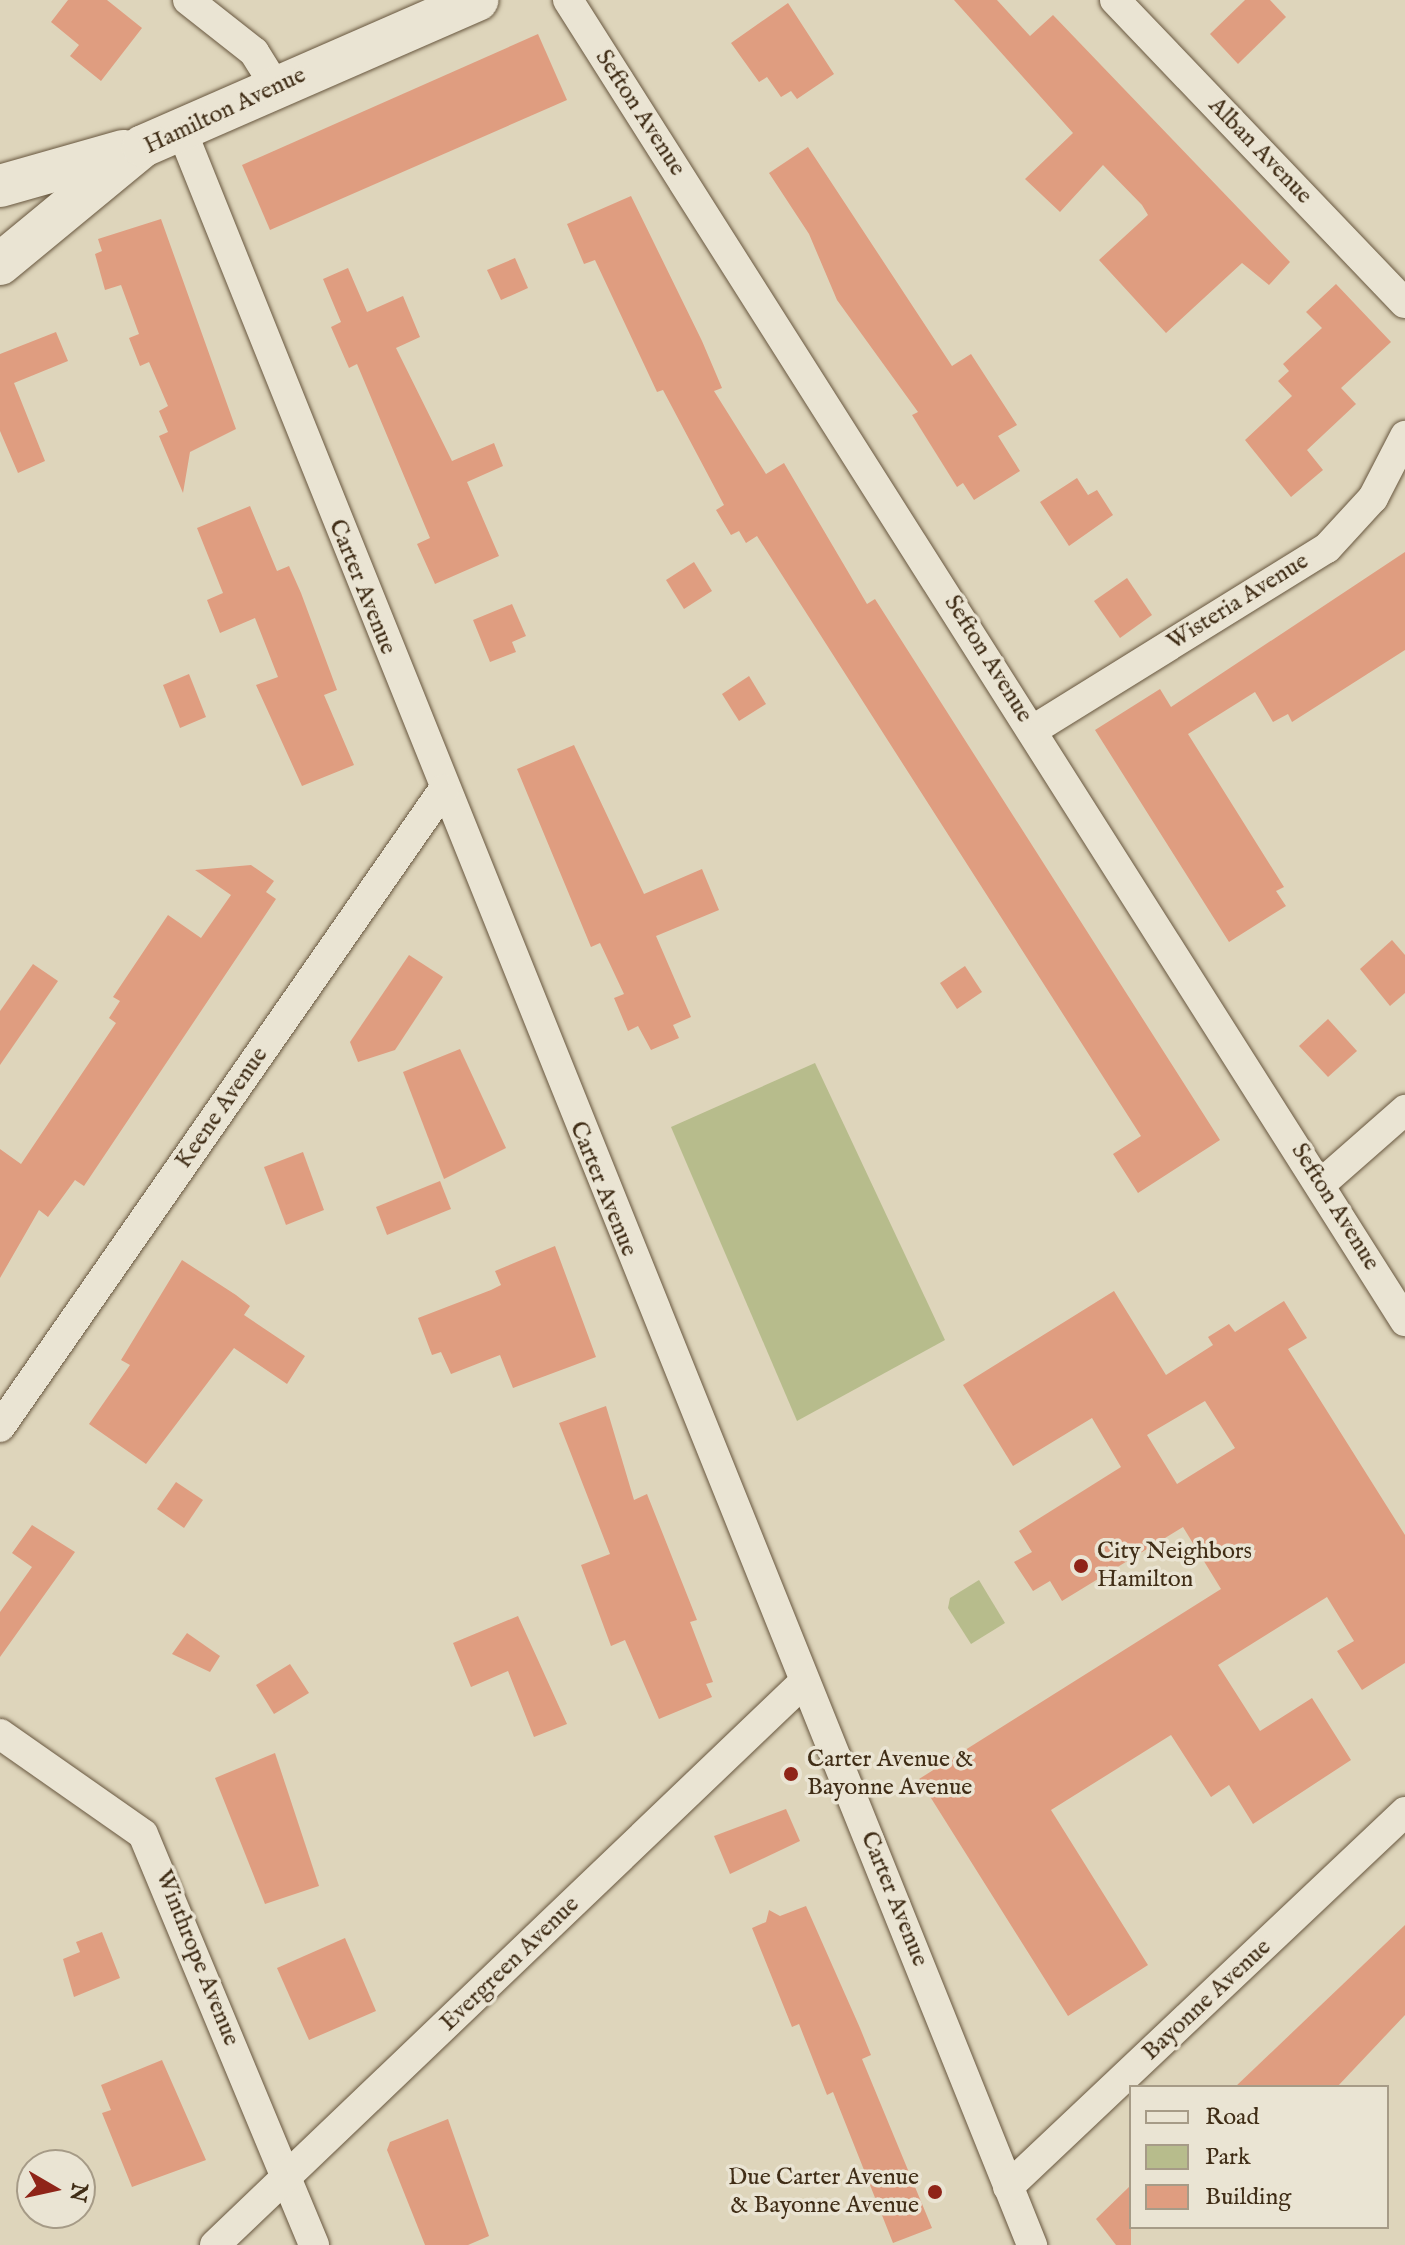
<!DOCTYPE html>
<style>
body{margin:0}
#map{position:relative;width:1405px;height:2245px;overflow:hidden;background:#ded5bb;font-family:"IM FELL English",serif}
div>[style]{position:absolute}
.green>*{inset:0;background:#b7bc8c}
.building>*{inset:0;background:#df9d80}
.roads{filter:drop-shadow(0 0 2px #68573f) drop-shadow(0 0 2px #68573f)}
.street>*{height:30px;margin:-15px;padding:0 15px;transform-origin:15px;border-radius:15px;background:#eae4d3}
.secondary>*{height:42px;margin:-21px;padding:0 21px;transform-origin:21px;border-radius:21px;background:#eae4d3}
.dots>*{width:22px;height:22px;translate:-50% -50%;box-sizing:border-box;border:4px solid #eae4d3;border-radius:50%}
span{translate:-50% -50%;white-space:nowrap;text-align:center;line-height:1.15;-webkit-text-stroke:7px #eae4d3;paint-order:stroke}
.street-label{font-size:24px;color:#402d16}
.poi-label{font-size:24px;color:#402d16}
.left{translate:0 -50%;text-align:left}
.right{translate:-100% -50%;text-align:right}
.legend{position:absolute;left:1129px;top:2085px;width:260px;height:144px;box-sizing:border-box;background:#eae4d3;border:2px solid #a69b87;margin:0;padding:10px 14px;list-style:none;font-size:24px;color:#402d16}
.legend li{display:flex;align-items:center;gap:16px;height:40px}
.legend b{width:40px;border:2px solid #a69b87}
.north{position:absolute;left:16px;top:2149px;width:80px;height:80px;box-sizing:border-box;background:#eae4d3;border:2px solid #a69b87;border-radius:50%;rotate:99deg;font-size:22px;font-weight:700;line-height:32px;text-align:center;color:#402d16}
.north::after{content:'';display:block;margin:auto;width:28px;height:36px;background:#8f2418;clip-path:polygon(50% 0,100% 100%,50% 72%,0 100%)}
</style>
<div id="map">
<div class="green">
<div style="clip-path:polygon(815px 1063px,945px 1340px,797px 1421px,671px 1127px)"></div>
<div style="clip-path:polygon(979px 1580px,1005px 1623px,971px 1644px,948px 1608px,950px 1598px)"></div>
</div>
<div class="building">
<div style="clip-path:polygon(68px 0,107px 0,142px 28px,101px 81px,70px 56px,79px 45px,51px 22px)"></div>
<div style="clip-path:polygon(954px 0,997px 0,1030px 36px,1053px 15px,1290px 262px,1269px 285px,1242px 263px,1166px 333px,1099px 260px,1148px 215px,1142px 205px,1103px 165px,1060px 212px,1025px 179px,1073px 133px)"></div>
<div style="clip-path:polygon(1245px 0,1270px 0,1286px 17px,1238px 64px,1210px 34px)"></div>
<div style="clip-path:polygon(788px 3px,834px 74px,797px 99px,791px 91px,781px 97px,767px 77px,759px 82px,731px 43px)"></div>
<div style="clip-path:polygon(538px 34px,567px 100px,270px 230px,242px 165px)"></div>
<div style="clip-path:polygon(808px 147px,952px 366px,971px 354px,1017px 425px,998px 436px,1020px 471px,974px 500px,963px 483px,957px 487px,912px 415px,918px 412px,837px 300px,809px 234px,769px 173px)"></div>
<div style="clip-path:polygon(631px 196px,702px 341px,722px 388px,714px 391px,766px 474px,784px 463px,867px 604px,875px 599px,1220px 1140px,1138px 1193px,1113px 1154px,1141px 1136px,757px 536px,746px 543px,739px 531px,731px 535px,716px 510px,724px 505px,663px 390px,657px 392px,595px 260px,584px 264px,567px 224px)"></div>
<div style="clip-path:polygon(161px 219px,236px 429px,190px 452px,183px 493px,159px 436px,168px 432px,159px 411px,168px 406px,149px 362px,140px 366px,129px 338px,139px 334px,121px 285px,105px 290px,95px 254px,102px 251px,98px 239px)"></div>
<div style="clip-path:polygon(515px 258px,528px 288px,501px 300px,487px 270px)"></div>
<div style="clip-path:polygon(348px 268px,367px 312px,403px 296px,420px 337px,396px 348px,452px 461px,494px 443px,503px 466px,467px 482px,499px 556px,435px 584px,417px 544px,430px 538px,357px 364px,349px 368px,331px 327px,341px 322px,323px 279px)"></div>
<div style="clip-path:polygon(1336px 284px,1391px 342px,1341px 388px,1356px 404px,1307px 450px,1323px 470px,1291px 497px,1245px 440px,1292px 396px,1278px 381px,1289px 371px,1283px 364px,1322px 328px,1306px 312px)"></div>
<div style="clip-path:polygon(56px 332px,68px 361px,14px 383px,45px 461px,18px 473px,0 431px,0 354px)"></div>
<div style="clip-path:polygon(1077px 478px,1088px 495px,1097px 490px,1113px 515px,1069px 546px,1040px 502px)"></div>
<div style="clip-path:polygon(250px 506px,277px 571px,289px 566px,301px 593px,337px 690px,324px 695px,354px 765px,302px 786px,256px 685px,278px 677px,255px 618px,220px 633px,207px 600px,223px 593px,197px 528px)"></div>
<div style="clip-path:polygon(1405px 552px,1405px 650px,1292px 722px,1288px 714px,1273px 722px,1255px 692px,1188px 734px,1284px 887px,1276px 891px,1286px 906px,1229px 942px,1095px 730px,1160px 689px,1171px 707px)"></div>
<div style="clip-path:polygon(694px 562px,712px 591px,684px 609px,666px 580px)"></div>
<div style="clip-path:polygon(1127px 578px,1152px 615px,1120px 638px,1094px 601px)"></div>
<div style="clip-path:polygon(512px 604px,526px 636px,512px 642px,516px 652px,490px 662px,473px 620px)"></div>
<div style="clip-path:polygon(189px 674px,206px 717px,180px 728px,163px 685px)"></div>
<div style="clip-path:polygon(749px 676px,766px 704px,739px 721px,722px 694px)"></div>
<div style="clip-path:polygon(574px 745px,644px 894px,702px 869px,719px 910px,656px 936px,691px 1017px,673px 1025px,679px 1038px,651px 1050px,638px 1026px,628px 1031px,614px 998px,624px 994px,600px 943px,591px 947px,517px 769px)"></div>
<div style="clip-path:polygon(251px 865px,274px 881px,266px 892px,276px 899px,84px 1186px,75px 1180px,48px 1217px,39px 1210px,0 1278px,0 1149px,21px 1164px,116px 1023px,109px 1018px,120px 1001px,113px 997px,168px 915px,201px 938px,231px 895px,195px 870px)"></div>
<div style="clip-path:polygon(1392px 940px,1405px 955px,1405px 993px,1390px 1006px,1360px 969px)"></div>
<div style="clip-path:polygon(409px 955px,443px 977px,395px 1050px,358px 1062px,350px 1042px)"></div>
<div style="clip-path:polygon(33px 964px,58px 981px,0 1065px,0 1011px)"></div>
<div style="clip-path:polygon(965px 966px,982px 992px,957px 1009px,940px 983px)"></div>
<div style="clip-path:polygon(1328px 1019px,1357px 1051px,1328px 1077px,1299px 1046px)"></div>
<div style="clip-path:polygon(460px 1049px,506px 1148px,444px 1179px,403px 1072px)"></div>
<div style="clip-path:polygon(303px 1152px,324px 1210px,286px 1225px,264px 1167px)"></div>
<div style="clip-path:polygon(440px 1181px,451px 1209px,387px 1235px,376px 1207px)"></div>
<div style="clip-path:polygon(555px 1246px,596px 1357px,513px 1388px,500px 1355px,451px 1374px,441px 1352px,432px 1355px,418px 1318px,491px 1290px,501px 1285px,495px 1271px)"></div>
<div style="clip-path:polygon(182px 1260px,236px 1295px,250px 1306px,244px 1315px,305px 1356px,287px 1384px,234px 1348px,146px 1464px,89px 1424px,130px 1365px,121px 1360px)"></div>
<div style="clip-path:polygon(evenodd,1114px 1291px,1166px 1375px,1213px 1345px,1208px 1337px,1229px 1324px,1235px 1332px,1284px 1301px,1307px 1338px,1288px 1349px,1405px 1535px,1405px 1663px,1362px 1690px,1337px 1651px,1354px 1641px,1327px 1597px,1218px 1665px,1260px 1731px,1312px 1698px,1351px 1760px,1253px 1824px,1229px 1785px,1211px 1797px,1171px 1735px,1051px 1810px,1148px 1965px,1068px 2016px,919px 1779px,1221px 1589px,1183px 1527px,1062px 1601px,1050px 1581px,1033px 1591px,1014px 1562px,1032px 1552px,1019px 1531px,1121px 1467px,1092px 1418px,1013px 1466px,963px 1385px,1114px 1291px,1205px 1401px,1235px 1448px,1177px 1484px,1147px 1435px,1205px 1401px)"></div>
<div style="clip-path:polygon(606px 1406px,634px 1500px,647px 1494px,697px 1620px,690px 1622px,713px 1682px,706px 1684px,712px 1697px,659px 1719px,625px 1640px,611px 1646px,581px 1565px,610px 1554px,559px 1423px)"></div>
<div style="clip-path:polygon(176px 1482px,203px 1500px,184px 1528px,157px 1509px)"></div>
<div style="clip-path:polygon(32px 1525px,75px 1552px,0 1657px,0 1612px,32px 1567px,12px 1553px)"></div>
<div style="clip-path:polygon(518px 1616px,567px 1724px,534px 1737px,508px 1671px,471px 1687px,453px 1643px)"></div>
<div style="clip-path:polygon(187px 1633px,220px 1656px,210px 1672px,172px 1654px)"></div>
<div style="clip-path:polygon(290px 1664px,309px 1693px,274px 1714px,256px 1685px)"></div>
<div style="clip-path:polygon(275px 1753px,319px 1886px,265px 1904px,215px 1778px)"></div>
<div style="clip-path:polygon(786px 1809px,800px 1841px,730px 1874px,714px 1836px)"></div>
<div style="clip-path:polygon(806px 1906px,860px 2028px,871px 2055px,862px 2059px,932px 2228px,893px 2243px,833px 2092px,827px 2095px,799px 2024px,792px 2027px,752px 1928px,766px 1922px,769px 1910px,780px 1916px)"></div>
<div style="clip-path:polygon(1405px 1925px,1405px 2015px,1337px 2087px,1235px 2087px)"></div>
<div style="clip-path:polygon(102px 1932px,120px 1978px,74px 1997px,63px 1959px,80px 1952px,76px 1942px)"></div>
<div style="clip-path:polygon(345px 1938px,376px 2011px,309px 2040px,277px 1968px)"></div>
<div style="clip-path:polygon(162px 2060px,206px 2160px,132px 2187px,102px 2113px,111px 2110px,101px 2085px)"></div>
<div style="clip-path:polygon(448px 2119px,489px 2236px,468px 2245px,425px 2245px,387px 2150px,390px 2142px)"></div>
<div style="clip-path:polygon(1131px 2185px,1131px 2245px,1116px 2245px,1096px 2219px)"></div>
</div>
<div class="roads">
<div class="street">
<div style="left:188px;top:0;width:84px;rotate:38.2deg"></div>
<div style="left:254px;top:52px;width:40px;rotate:58deg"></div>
<div style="left:568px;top:0;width:1564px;rotate:57.64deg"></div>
<div style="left:1115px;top:0;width:419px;rotate:46.3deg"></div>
<div style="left:181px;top:129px;width:2281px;rotate:68.09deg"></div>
<div style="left:1033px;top:730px;width:346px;rotate:-31.8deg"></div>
<div style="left:1327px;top:548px;width:68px;rotate:-47.4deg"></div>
<div style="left:1373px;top:498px;width:70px;rotate:-62.7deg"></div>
<div style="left:1322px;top:1183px;width:111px;rotate:-41.3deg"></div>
<div style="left:0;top:1427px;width:777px;rotate:-55.16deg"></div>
<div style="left:0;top:1734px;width:174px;rotate:35deg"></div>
<div style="left:143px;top:1834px;width:445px;rotate:67.4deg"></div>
<div style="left:1008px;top:2187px;width:546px;rotate:-43.37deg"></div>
<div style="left:215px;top:2245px;width:815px;rotate:-43.71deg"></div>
</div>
<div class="secondary">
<div style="left:0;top:186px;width:128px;rotate:-15.9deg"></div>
<div style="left:0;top:264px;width:185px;rotate:-39.5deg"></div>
<div style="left:143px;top:146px;width:365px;rotate:-23.6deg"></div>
</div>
</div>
<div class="dots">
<div style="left:1081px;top:1566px;background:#8f2418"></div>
<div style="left:791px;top:1774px;background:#8f2418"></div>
<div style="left:935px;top:2192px;background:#8f2418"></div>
</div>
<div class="street-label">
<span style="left:225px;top:111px;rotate:-25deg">Hamilton Avenue</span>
<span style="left:640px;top:113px;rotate:57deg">Sefton Avenue</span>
<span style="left:1260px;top:151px;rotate:46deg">Alban Avenue</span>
<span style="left:362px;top:587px;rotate:68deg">Carter Avenue</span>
<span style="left:1238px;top:602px;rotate:-32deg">Wisteria Avenue</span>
<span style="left:988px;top:659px;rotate:58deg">Sefton Avenue</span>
<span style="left:222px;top:1108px;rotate:-55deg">Keene Avenue</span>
<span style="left:603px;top:1189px;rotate:68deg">Carter Avenue</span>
<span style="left:1335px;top:1207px;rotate:58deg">Sefton Avenue</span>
<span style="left:894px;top:1899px;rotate:68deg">Carter Avenue</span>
<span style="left:197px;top:1958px;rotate:68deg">Winthrope Avenue</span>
<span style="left:510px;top:1964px;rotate:-44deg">Evergreen Avenue</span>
<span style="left:1207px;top:2000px;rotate:-43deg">Bayonne Avenue</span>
</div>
<div class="poi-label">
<span class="left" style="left:1097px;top:1566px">City Neighbors<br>Hamilton</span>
<span class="left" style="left:807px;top:1774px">Carter Avenue &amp;<br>Bayonne Avenue</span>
<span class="right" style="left:919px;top:2192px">Due Carter Avenue<br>&amp; Bayonne Avenue</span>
</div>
<ul class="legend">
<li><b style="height:10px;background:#eae4d3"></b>Road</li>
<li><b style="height:22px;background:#b7bc8c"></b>Park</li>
<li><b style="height:22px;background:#df9d80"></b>Building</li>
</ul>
<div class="north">N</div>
</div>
